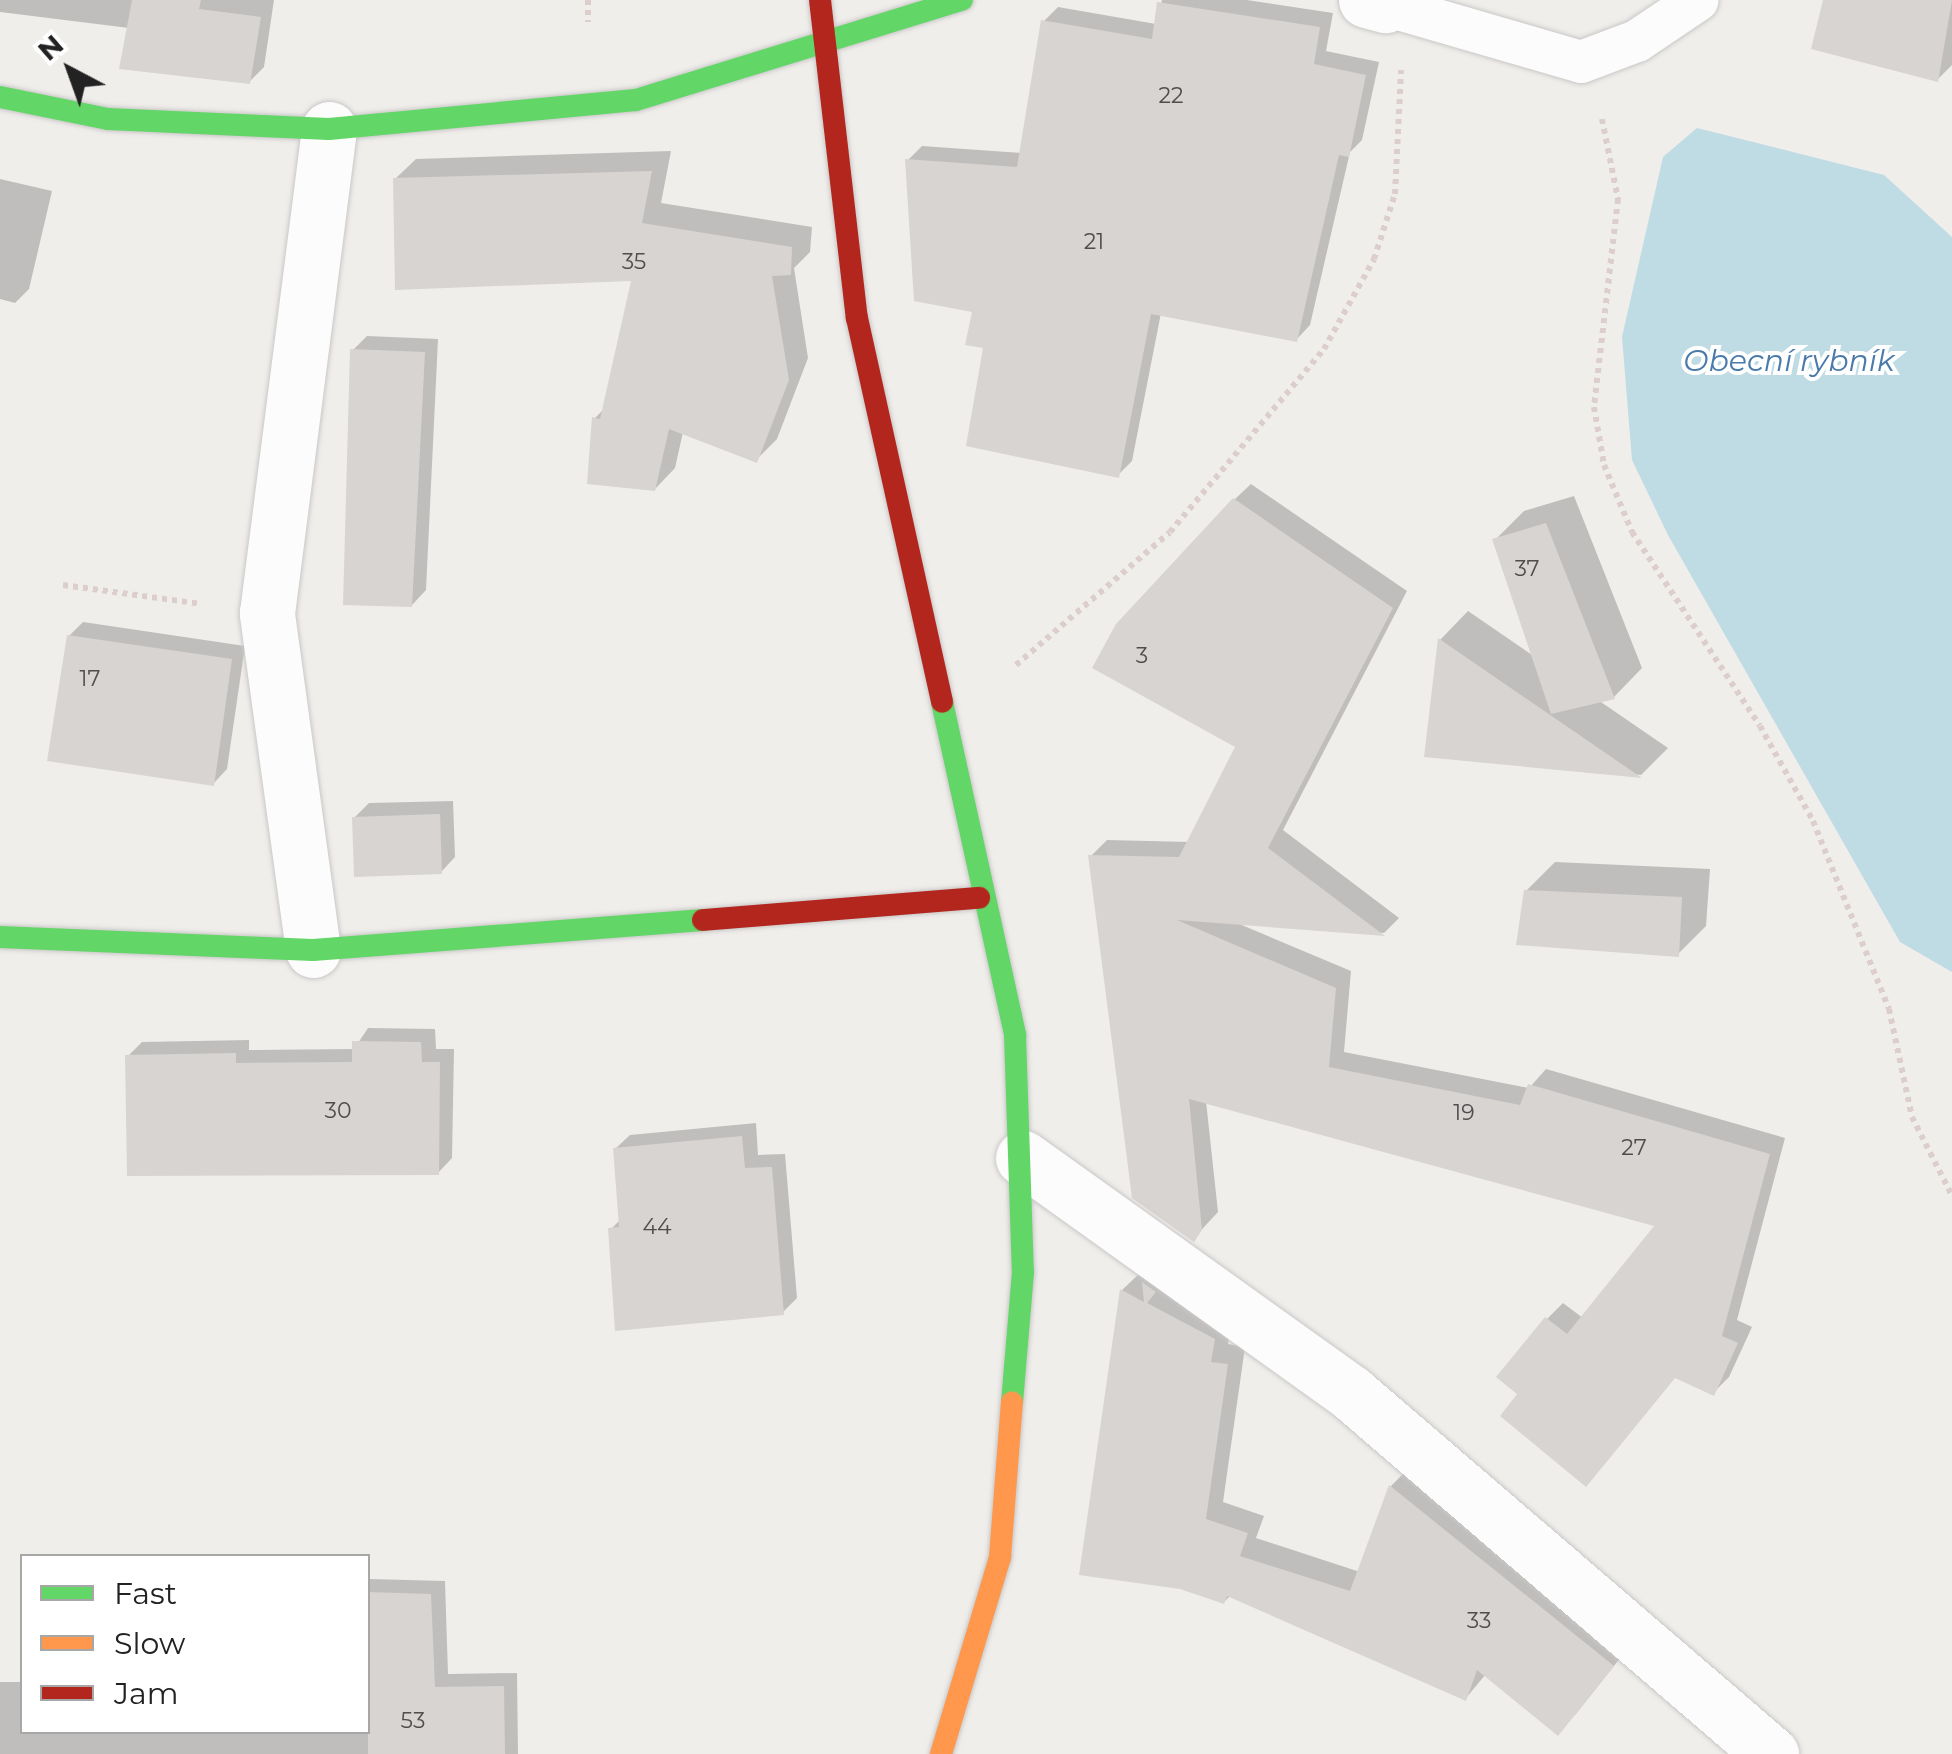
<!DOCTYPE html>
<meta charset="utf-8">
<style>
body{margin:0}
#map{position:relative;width:1952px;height:1754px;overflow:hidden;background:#f0eeeb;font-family:Montserrat,sans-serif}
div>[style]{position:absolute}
.water>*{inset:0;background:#bfdbe3}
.shadow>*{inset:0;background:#0003}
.building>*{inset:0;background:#d7d4d2}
.path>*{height:6px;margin-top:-3px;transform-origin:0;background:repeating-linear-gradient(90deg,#dccecd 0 5px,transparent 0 10px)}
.roads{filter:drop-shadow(0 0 2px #c9c8c7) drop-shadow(0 0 2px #c9c8c7)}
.lane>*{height:42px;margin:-21px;padding:0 21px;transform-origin:21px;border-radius:21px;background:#fdfcfc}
.street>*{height:55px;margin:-27.5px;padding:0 27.5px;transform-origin:27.5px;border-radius:27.5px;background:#fdfcfc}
.fast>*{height:22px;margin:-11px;padding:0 11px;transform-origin:11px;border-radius:11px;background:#63d668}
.slow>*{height:22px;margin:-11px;padding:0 11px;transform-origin:11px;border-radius:11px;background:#ff974d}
.jam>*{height:22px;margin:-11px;padding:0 11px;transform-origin:11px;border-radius:11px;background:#b3261e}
span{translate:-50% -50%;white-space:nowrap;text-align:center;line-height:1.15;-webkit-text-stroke:8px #fff;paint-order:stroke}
.number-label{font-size:22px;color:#4f4e4e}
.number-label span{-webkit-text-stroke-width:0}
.water-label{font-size:30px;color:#4a7aab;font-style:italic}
.legend{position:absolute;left:20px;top:1554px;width:350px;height:180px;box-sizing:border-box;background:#fff;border:2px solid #a7a7a7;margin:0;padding:12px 18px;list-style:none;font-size:30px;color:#222}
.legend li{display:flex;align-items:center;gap:20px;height:50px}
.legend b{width:50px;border:2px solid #a7a7a7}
.north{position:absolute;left:20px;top:20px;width:100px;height:100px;-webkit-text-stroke:8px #fff;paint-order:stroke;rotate:319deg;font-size:28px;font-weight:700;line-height:40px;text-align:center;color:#222}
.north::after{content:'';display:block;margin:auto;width:35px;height:45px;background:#222;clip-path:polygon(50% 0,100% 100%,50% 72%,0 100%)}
</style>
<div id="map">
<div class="water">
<div style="clip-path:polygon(1697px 128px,1884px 175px,1952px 237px,1952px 972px,1900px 942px,1668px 535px,1632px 460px,1622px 337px,1663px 157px)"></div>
</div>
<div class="shadow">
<div style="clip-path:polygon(0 0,274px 0,264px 67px,249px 82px,129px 28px,0 12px)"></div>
<div style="clip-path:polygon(1162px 0,1247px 0,1333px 13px,1326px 51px,1379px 62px,1362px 140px,1350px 152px,1310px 325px,1296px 340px,1161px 313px,1132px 461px,1118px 475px,986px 346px,908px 160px,922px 146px,1022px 153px,1043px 22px,1058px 7px,1156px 24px)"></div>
<div style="clip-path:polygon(1826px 0,1952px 0,1952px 65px,1938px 79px)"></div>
<div style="clip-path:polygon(671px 151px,661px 203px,812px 227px,810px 252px,794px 268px,808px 358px,777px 439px,756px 460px,683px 432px,675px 468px,655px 489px,595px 418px,606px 407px,634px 278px,395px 179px,416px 159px)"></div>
<div style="clip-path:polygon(0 179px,52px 191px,29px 289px,15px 303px,0 299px)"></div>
<div style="clip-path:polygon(367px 336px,438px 339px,426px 590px,412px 605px,353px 350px)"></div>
<div style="clip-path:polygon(1251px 484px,1407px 591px,1283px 830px,1399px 918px,1384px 933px,1237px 923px,1351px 971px,1344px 1052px,1529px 1088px,1546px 1069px,1785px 1138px,1737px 1320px,1752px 1327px,1729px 1377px,1713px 1393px,1676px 1376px,1602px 1467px,1521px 1394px,1547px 1319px,1563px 1303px,1583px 1318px,1658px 1225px,1206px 1101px,1218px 1212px,1193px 1239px,1091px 856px,1107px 840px,1190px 842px,1238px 746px,1234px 500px)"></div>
<div style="clip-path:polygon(1574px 496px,1642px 668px,1614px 697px,1598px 700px,1668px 748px,1641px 775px,1426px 755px,1440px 640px,1468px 611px,1535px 657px,1495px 540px,1524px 511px)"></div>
<div style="clip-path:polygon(83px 622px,245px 646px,227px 769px,213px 784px,69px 636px)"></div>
<div style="clip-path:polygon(453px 801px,455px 857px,441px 872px,354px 818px,369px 803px)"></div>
<div style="clip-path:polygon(1555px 862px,1710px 869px,1706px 926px,1678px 954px,1526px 891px)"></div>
<div style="clip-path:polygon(368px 1028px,435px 1029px,436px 1049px,454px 1049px,452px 1158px,438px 1173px,128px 1056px,142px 1042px,249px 1040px,249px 1050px,354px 1049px)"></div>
<div style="clip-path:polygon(756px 1123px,758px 1155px,785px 1154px,797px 1298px,783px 1312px,611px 1229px,621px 1219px,615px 1149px,630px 1135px)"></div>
<div style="clip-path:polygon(1140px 1273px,1232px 1321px,1228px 1344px,1245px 1347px,1223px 1502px,1264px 1516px,1256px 1538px,1360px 1572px,1391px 1486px,1408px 1469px,1629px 1647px,1575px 1715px,1486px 1674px,1466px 1698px,1231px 1595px,1224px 1602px,1122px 1290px)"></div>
<div style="clip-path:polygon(370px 1579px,445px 1581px,448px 1674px,517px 1673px,518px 1754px,0 1754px,0 1682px,22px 1682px,22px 1732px,368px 1732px)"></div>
</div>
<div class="building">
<div style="clip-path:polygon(132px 0,201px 0,199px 9px,261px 17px,250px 84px,119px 69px)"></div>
<div style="clip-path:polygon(1823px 0,1952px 0,1938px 82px,1811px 49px)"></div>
<div style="clip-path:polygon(1157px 2px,1320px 27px,1314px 64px,1366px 75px,1349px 157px,1339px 155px,1297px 342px,1151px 314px,1119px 478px,966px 446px,983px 348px,965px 345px,972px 312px,914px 301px,905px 159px,1017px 167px,1041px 20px,1152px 39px)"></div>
<div style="clip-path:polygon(652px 171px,642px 223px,792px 247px,791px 275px,772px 276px,789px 380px,757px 463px,669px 429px,655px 491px,587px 484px,592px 417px,600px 419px,631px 281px,395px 290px,393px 178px)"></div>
<div style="clip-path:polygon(350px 349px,425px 352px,412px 607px,343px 605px)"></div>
<div style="clip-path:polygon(1233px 498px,1393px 608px,1268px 848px,1385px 936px,1177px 920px,1336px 988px,1329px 1067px,1520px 1105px,1528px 1084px,1770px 1154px,1722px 1336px,1738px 1343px,1714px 1396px,1675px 1378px,1586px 1487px,1500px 1416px,1517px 1394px,1496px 1377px,1545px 1317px,1567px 1334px,1654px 1226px,1189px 1099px,1202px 1230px,1194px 1242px,1132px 1198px,1088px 855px,1179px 857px,1235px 747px,1092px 668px,1116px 624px)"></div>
<div style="clip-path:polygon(1546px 523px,1615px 699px,1551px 714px,1492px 539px)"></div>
<div style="clip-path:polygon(67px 635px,232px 659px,214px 786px,47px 761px)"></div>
<div style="clip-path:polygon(1438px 638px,1642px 778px,1424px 757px)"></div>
<div style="clip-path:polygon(440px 814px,442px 874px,354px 877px,352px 817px)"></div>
<div style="clip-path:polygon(1524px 890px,1682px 897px,1679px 957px,1516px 945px)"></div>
<div style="clip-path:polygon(352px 1041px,421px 1042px,422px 1062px,440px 1062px,439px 1175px,127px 1176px,125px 1055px,236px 1053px,236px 1063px,352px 1062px)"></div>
<div style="clip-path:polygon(742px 1136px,745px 1168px,772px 1167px,784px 1315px,615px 1331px,608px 1228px,619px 1227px,613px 1148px)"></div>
<div style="clip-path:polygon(1142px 1282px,1156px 1292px,1147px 1303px,1215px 1339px,1211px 1362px,1228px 1364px,1206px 1519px,1248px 1533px,1240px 1556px,1350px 1591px,1389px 1485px,1614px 1666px,1558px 1736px,1477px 1670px,1466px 1701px,1227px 1596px,1224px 1604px,1180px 1589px,1079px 1575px,1120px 1289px,1144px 1302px)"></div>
<div style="clip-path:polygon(368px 1592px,431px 1594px,435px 1687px,504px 1686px,505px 1754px,368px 1754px)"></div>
</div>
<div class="path">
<div style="left:588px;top:0;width:22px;rotate:90deg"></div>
<div style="left:1602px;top:119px;width:82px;rotate:78.7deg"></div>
<div style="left:1618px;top:199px;width:209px;rotate:96.6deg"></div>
<div style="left:1594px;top:407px;width:59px;rotate:80.2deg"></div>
<div style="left:1604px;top:465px;width:73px;rotate:67.3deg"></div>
<div style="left:1632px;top:532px;width:232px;rotate:56.6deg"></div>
<div style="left:1760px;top:726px;width:109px;rotate:60.8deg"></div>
<div style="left:1813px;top:821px;width:203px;rotate:68deg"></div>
<div style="left:1889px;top:1009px;width:110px;rotate:78deg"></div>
<div style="left:1912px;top:1117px;width:89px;rotate:63.1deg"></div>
<div style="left:63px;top:585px;width:139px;rotate:7.8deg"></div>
<div style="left:1016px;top:665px;width:203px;rotate:-40.8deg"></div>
<div style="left:1170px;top:532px;width:239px;rotate:-49.9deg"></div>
<div style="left:1324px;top:349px;width:103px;rotate:-60.9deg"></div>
<div style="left:1374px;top:259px;width:68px;rotate:-72.1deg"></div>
<div style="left:1395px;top:194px;width:124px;rotate:-87.2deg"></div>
</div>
<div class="roads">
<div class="lane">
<div style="left:1385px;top:5px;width:204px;rotate:16.2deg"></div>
<div style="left:1581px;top:62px;width:60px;rotate:-20.6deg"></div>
<div style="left:1637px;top:41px;width:73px;rotate:-33.9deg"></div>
</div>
<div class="street">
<div style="left:1366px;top:0;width:20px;rotate:15deg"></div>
<div style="left:313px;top:950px;width:340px;rotate:-97.8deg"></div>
<div style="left:267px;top:613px;width:488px;rotate:-82.7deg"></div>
<div style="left:1023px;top:1158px;width:403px;rotate:35.6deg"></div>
<div style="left:1351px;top:1393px;width:554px;rotate:40.68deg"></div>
</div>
<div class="fast">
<div style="left:0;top:97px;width:110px;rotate:11.5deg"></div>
<div style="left:108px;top:119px;width:221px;rotate:2.6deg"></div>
<div style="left:329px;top:129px;width:308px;rotate:-5.4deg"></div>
<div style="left:636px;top:100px;width:341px;rotate:-17.1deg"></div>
<div style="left:942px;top:702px;width:341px;rotate:77.6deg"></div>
<div style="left:1015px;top:1035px;width:237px;rotate:88.1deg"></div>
<div style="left:1023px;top:1272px;width:130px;rotate:94.8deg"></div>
<div style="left:0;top:937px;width:313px;rotate:2.4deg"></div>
<div style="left:313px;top:950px;width:391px;rotate:-4.4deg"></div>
</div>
<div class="slow">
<div style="left:941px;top:1754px;width:206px;rotate:-73.3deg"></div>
<div style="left:1000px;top:1557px;width:155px;rotate:-85.6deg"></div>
</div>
<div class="jam">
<div style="left:820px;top:0;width:320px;rotate:83.4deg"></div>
<div style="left:857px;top:318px;width:393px;rotate:77.5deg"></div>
<div style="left:703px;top:920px;width:277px;rotate:-4.6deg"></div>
</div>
</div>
<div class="number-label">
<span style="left:1171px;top:96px">22</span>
<span style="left:1094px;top:242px">21</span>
<span style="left:634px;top:262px">35</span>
<span style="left:1527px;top:569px">37</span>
<span style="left:1142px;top:656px">3</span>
<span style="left:90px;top:679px">17</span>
<span style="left:338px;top:1111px">30</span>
<span style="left:1464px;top:1113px">19</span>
<span style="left:1634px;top:1148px">27</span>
<span style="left:657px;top:1227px">44</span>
<span style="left:1479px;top:1621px">33</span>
<span style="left:413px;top:1721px">53</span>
</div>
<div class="water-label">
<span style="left:1789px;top:361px">Obecní rybník</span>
</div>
<ul class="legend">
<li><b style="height:12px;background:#63d668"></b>Fast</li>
<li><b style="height:12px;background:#ff974d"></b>Slow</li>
<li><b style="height:12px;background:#b3261e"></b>Jam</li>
</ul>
<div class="north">N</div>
</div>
